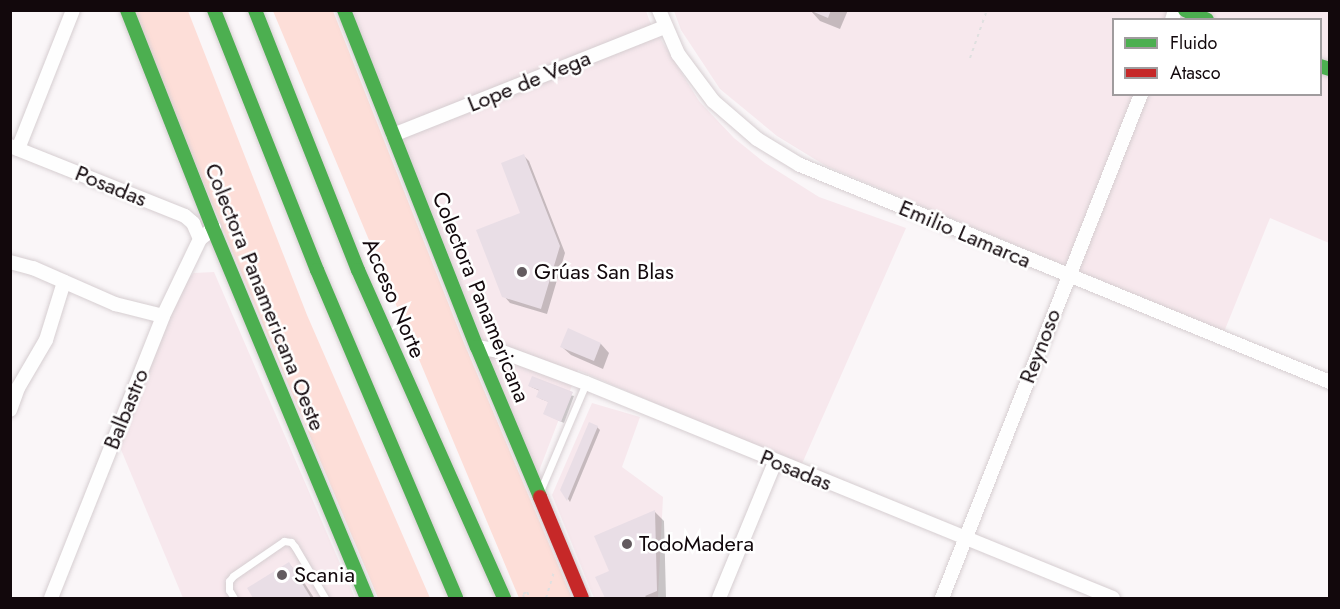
<!DOCTYPE html>
<meta charset="utf-8">
<style>
body{margin:0}
#map{position:relative;width:1340px;height:609px;overflow:hidden;background:#faf6f8;font-family:Jost,sans-serif}
div>[style]{position:absolute}
.built>*{inset:0;background:#f7e8ed}
.green>*{inset:0;background:#fdded8}
.shadow>*{inset:0;background:#0003}
.building>*{inset:0;background:#e9dee6}
.path>*{height:2px;margin-top:-1px;transform-origin:0;background:repeating-linear-gradient(90deg,#e0e0e0 0 3px,transparent 0 7.5px)}
.roads{filter:drop-shadow(0 0 2px #d6ced1) drop-shadow(0 0 2px #d6ced1)}
.lane>*{height:7px;margin:-3.5px;padding:0 3.5px;transform-origin:3.5px;border-radius:3.5px;background:#fefefe}
.street>*{height:14px;margin:-7px;padding:0 7px;transform-origin:7px;border-radius:7px;background:#fefefe}
.fast>*{height:14px;margin:-7px;padding:0 7px;transform-origin:7px;border-radius:7px;background:#4caf50}
.jam>*{height:14px;margin:-7px;padding:0 7px;transform-origin:7px;border-radius:7px;background:#c62828}
.dots>*{width:16px;height:16px;translate:-50% -50%;box-sizing:border-box;border:3px solid #fff;border-radius:50%}
span{translate:-50% -50%;white-space:nowrap;text-align:center;line-height:1.15;-webkit-text-stroke:5px #fff;paint-order:stroke}
.street-label{font-size:22px;color:#12080c}
.poi-label{font-size:22px;color:#12080c}
.left{translate:0 -50%;text-align:left}
.frame{position:absolute;inset:0;border:12px solid #12080c;pointer-events:none}
.legend{position:absolute;left:1112px;top:18px;width:210px;height:78px;box-sizing:border-box;background:#fff;border:2px solid #a09c9e;margin:0;padding:8px 10px;list-style:none;font-size:18px;color:#12080c}
.legend li{display:flex;align-items:center;gap:12px;height:30px}
.legend b{width:30px;border:2px solid #a09c9e}
</style>
<div id="map">
<div class="built">
<div style="clip-path:polygon(351px 11px,646px 11px,650px 22px,699px 101px,734px 138px,765px 163px,819px 197px,906px 228px,801px 466px,578px 370px,537px 476px)"></div>
<div style="clip-path:polygon(evenodd,674px 11px,1329px 11px,1329px 243px,1270px 218px,1224px 332px,826px 166px,777px 136px,720px 89px,681px 30px,674px 11px,1114px 20px,1320px 20px,1320px 94px,1114px 94px,1114px 20px)"></div>
<div style="clip-path:polygon(214px 272px,355px 598px,183px 598px,117px 440px,184px 282px,194px 273px)"></div>
<div style="clip-path:polygon(592px 403px,640px 417px,622px 467px,663px 497px,658px 598px,594px 598px,552px 495px)"></div>
</div>
<div class="green">
<div style="clip-path:polygon(131px 11px,188px 11px,307px 315px,430px 598px,378px 598px)"></div>
<div style="clip-path:polygon(273px 11px,333px 11px,464px 343px,572px 598px,519px 598px)"></div>
</div>
<div class="shadow">
<div style="clip-path:polygon(810px 10px,848px 10px,840px 29px,820px 21px)"></div>
<div style="clip-path:polygon(523px 155px,529px 161px,565px 253px,547px 314px,510px 303px,504px 296px,522px 214px)"></div>
<div style="clip-path:polygon(569px 330px,601px 344px,609px 353px,603px 369px,571px 355px,562px 347px)"></div>
<div style="clip-path:polygon(529px 386px,574px 396px,564px 423px,545px 414px,549px 402px,541px 399px,538px 397px,540px 391px)"></div>
<div style="clip-path:polygon(597px 427px,600px 430px,570px 502px,562px 490px)"></div>
<div style="clip-path:polygon(655px 512px,664px 521px,666px 598px,606px 598px,597px 578px,611px 572px,596px 537px)"></div>
<div style="clip-path:polygon(289px 564px,300px 576px,314px 598px,255px 598px,249px 589px)"></div>
</div>
<div class="building">
<div style="clip-path:polygon(809px 10px,831px 10px,828px 18px)"></div>
<div style="clip-path:polygon(524px 154px,560px 246px,541px 309px,502px 297px,476px 230px,520px 213px,501px 163px)"></div>
<div style="clip-path:polygon(568px 328px,601px 343px,594px 361px,560px 347px)"></div>
<div style="clip-path:polygon(532px 376px,573px 392px,561px 422px,543px 414px,548px 402px,536px 397px,539px 390px,528px 386px)"></div>
<div style="clip-path:polygon(589px 422px,598px 426px,567px 501px,560px 490px)"></div>
<div style="clip-path:polygon(655px 510px,657px 591px,645px 596px,647px 598px,605px 598px,595px 577px,609px 571px,594px 536px)"></div>
<div style="clip-path:polygon(289px 562px,311px 598px,253px 598px,247px 588px)"></div>
</div>
<div class="path">
<div style="left:970px;top:58px;width:51px;rotate:-70.5deg"></div>
<div style="left:524px;top:598px;width:4px;rotate:-104deg"></div>
<div style="left:523px;top:594px;width:4px;rotate:-27deg"></div>
<div style="left:527px;top:592px;width:7px;rotate:63deg"></div>
<div style="left:546px;top:598px;width:27px;rotate:-73deg"></div>
</div>
<div class="roads">
<div class="lane">
<div style="left:541px;top:489px;width:115px;rotate:-67deg"></div>
<div style="left:234px;top:598px;width:9px;rotate:-122deg"></div>
<div style="left:229px;top:590px;width:9px;rotate:-90deg"></div>
<div style="left:229px;top:581px;width:6px;rotate:-51deg"></div>
<div style="left:233px;top:576px;width:62px;rotate:-34.5deg"></div>
<div style="left:284px;top:541px;width:7px;rotate:8deg"></div>
<div style="left:291px;top:542px;width:6px;rotate:51deg"></div>
<div style="left:295px;top:547px;width:59px;rotate:59.5deg"></div>
</div>
<div class="street">
<div style="left:659px;top:10px;width:48px;rotate:66.6deg"></div>
<div style="left:678px;top:54px;width:59px;rotate:53.3deg"></div>
<div style="left:713px;top:101px;width:58px;rotate:40.8deg"></div>
<div style="left:757px;top:139px;width:50px;rotate:31.2deg"></div>
<div style="left:800px;top:165px;width:573px;rotate:22.27deg"></div>
<div style="left:1172px;top:20px;width:10px;rotate:-73deg"></div>
<div style="left:393px;top:135px;width:293px;rotate:-21.7deg"></div>
<div style="left:10px;top:146px;width:188px;rotate:21.8deg"></div>
<div style="left:185px;top:216px;width:11px;rotate:41deg"></div>
<div style="left:193px;top:223px;width:17px;rotate:66deg"></div>
<div style="left:18px;top:149px;width:149px;rotate:-68.4deg"></div>
<div style="left:10px;top:262px;width:24px;rotate:15deg"></div>
<div style="left:33px;top:268px;width:90px;rotate:23.7deg"></div>
<div style="left:115px;top:304px;width:49px;rotate:14deg"></div>
<div style="left:477px;top:347px;width:23px;rotate:10deg"></div>
<div style="left:500px;top:351px;width:92px;rotate:20.4deg"></div>
<div style="left:586px;top:383px;width:569px;rotate:22.19deg"></div>
<div style="left:10px;top:410px;width:23px;rotate:-70deg"></div>
<div style="left:18px;top:388px;width:56px;rotate:-59.7deg"></div>
<div style="left:46px;top:340px;width:61px;rotate:-72.8deg"></div>
<div style="left:51px;top:598px;width:303px;rotate:-68.3deg"></div>
<div style="left:163px;top:316px;width:85px;rotate:-64.3deg"></div>
<div style="left:200px;top:239px;width:18px;rotate:-38deg"></div>
<div style="left:719px;top:598px;width:147px;rotate:-67.6deg"></div>
<div style="left:942px;top:598px;width:542px;rotate:-68.45deg"></div>
</div>
<div class="fast">
<div style="left:127px;top:10px;width:232px;rotate:68.5deg"></div>
<div style="left:212px;top:226px;width:403px;rotate:67.4deg"></div>
<div style="left:214px;top:10px;width:280px;rotate:68.4deg"></div>
<div style="left:317px;top:270px;width:356px;rotate:67deg"></div>
<div style="left:255px;top:10px;width:280px;rotate:68.4deg"></div>
<div style="left:358px;top:270px;width:359px;rotate:66deg"></div>
<div style="left:344px;top:10px;width:362px;rotate:68.5deg"></div>
<div style="left:477px;top:347px;width:163px;rotate:67.2deg"></div>
<div style="left:1185px;top:10px;width:24px;rotate:24deg"></div>
<div style="left:1320px;top:66px;width:10px;rotate:17deg"></div>
</div>
<div class="jam">
<div style="left:540px;top:497px;width:109px;rotate:67.4deg"></div>
</div>
</div>
<div class="dots">
<div style="left:522px;top:272px;background:#635b5f"></div>
<div style="left:627px;top:544px;background:#635b5f"></div>
<div style="left:282px;top:575px;background:#635b5f"></div>
</div>
<div class="street-label">
<span style="left:529px;top:81px;rotate:-22deg">Lope de Vega</span>
<span style="left:111px;top:186px;rotate:22deg">Posadas</span>
<span style="left:965px;top:234px;rotate:23deg">Emilio Lamarca</span>
<span style="left:265px;top:297px;rotate:68deg">Colectora Panamericana Oeste</span>
<span style="left:481px;top:297px;rotate:68deg">Colectora Panamericana</span>
<span style="left:394px;top:298px;rotate:67deg">Acceso Norte</span>
<span style="left:1040px;top:346px;rotate:-69deg">Reynoso</span>
<span style="left:126px;top:409px;rotate:-68deg">Balbastro</span>
<span style="left:796px;top:470px;rotate:22deg">Posadas</span>
</div>
<div class="poi-label">
<span class="left" style="left:534px;top:272px">Grúas San Blas</span>
<span class="left" style="left:639px;top:544px">TodoMadera</span>
<span class="left" style="left:294px;top:575px">Scania</span>
</div>
<div class="frame"></div>
<ul class="legend">
<li><b style="height:8px;background:#4caf50"></b>Fluido</li>
<li><b style="height:8px;background:#c62828"></b>Atasco</li>
</ul>
</div>
